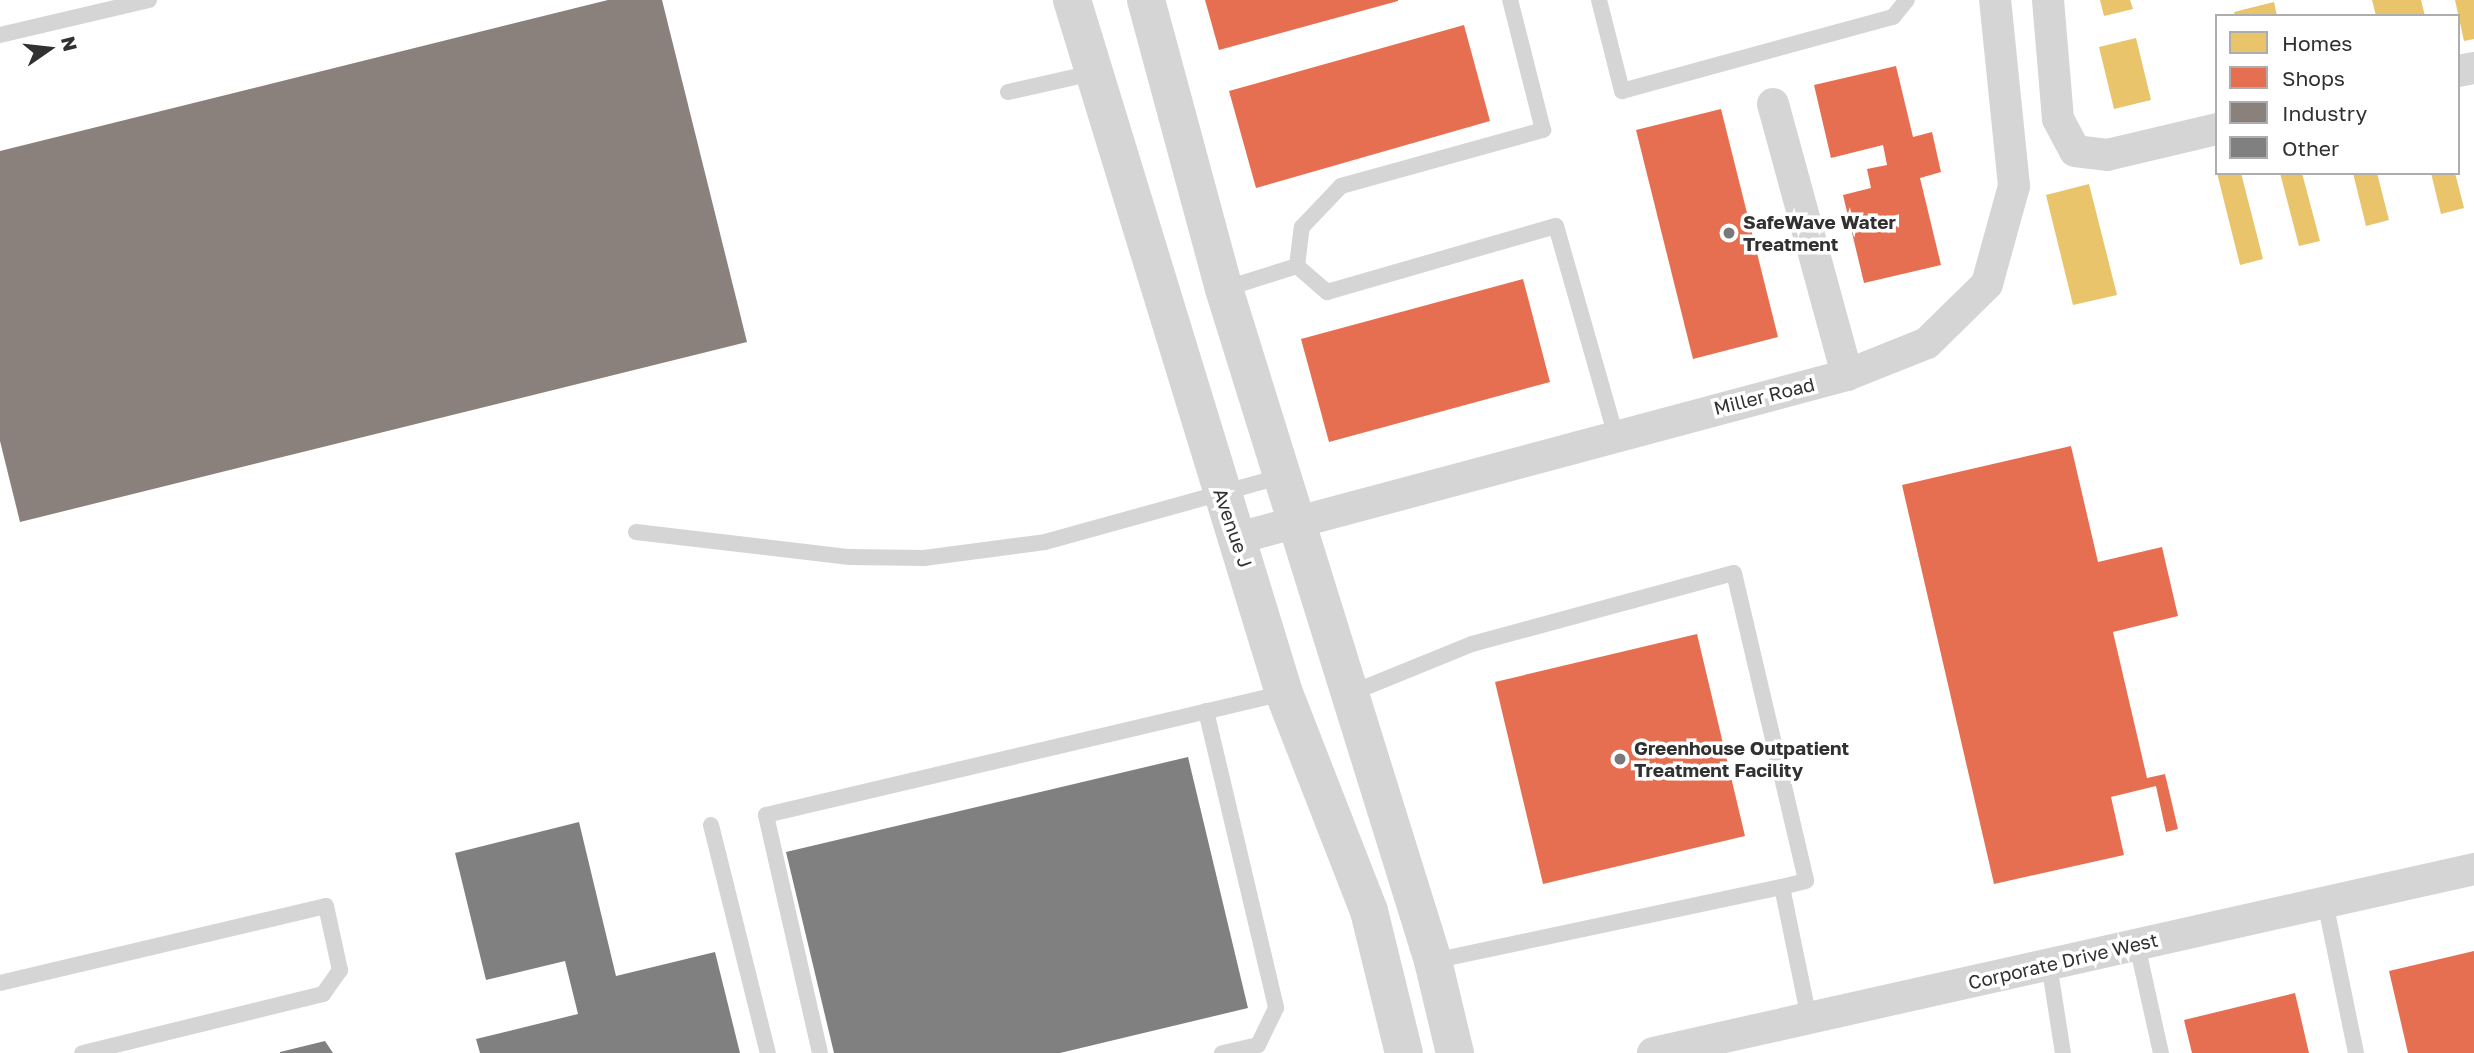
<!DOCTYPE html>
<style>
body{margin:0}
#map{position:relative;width:2474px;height:1053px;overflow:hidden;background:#fff;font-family:"Golos Text",sans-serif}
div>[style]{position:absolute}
.homes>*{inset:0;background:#e9c46a}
.shops>*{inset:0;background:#e76f51}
.industry>*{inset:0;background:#8a817c}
.building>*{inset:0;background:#808080}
.service>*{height:16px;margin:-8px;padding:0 8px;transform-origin:8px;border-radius:8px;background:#d5d5d5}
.minor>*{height:32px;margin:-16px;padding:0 16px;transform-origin:16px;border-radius:16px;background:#d5d5d5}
.tertiary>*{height:38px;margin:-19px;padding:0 19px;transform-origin:19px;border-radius:19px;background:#d5d5d5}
.dots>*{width:19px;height:19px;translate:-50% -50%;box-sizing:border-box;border:4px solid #fff;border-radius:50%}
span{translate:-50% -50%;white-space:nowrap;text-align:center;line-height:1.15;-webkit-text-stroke:7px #fff;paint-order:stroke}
.poi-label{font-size:19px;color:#313131;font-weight:700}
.left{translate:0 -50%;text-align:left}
.street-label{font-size:19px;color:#313131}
.legend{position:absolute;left:2215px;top:14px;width:245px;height:161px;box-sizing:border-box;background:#fff;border:2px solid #adadad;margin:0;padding:9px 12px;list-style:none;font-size:21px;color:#313131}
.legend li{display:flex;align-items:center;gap:14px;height:35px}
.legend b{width:35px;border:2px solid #adadad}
.north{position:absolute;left:14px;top:14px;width:70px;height:70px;-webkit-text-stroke:5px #fff;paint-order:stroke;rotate:76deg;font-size:19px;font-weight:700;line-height:28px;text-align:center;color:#313131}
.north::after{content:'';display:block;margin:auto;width:24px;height:32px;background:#313131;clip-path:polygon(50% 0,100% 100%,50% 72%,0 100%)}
</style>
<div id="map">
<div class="homes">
<div style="clip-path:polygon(2100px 0,2130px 0,2133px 9px,2104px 16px)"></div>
<div style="clip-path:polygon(2372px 0,2421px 0,2425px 16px,2376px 16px)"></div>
<div style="clip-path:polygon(2455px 0,2474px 0,2474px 39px,2464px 41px)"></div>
<div style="clip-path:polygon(2274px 2px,2277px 16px,2235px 16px,2234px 12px)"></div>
<div style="clip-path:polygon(2136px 38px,2151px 100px,2114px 109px,2099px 47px)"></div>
<div style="clip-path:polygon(2217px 173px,2241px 173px,2263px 259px,2240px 265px)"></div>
<div style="clip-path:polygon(2280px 173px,2302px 173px,2320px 241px,2299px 246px)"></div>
<div style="clip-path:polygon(2353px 173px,2377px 173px,2389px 220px,2366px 226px)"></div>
<div style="clip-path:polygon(2431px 173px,2455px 173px,2464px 208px,2441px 214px)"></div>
<div style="clip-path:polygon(2089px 184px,2117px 295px,2073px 305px,2046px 195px)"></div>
</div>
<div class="shops">
<div style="clip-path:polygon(1205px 0,1398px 0,1398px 1px,1219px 50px)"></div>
<div style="clip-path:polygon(1464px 25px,1490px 121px,1256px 188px,1229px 91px)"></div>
<div style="clip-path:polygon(1896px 66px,1913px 137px,1932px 132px,1941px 172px,1920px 178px,1941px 265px,1864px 283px,1843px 195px,1871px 188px,1867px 169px,1887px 165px,1883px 145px,1831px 158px,1814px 85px)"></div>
<div style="clip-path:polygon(1721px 109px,1778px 337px,1693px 359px,1636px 130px)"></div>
<div style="clip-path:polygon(1523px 279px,1550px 382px,1329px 442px,1301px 339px)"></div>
<div style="clip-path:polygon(2071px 446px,2098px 562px,2162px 547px,2178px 616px,2113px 632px,2147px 778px,2165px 774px,2178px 829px,2166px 832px,2156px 786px,2111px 797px,2124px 855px,1994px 884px,1902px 485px)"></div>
<div style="clip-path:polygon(1697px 634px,1745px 836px,1543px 884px,1495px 682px)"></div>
<div style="clip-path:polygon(2474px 951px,2474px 1053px,2408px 1053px,2389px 971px)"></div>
<div style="clip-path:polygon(2295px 993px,2309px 1053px,2192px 1053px,2184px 1020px)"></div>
</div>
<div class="industry">
<div style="clip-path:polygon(608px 0,662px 0,747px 342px,20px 522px,0 441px,0 151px)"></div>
</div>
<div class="building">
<div style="clip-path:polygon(1188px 757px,1248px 1008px,1060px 1053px,834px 1053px,786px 852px)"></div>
<div style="clip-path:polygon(579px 822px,616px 976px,715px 952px,740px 1053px,480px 1053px,476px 1039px,578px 1014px,565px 961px,486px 980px,455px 853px)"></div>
<div style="clip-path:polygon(325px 1041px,333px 1053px,280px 1053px,280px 1052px)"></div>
</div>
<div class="service">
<div style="left:1599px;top:0;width:94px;rotate:75.8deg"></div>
<div style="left:1622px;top:91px;width:281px;rotate:-15.3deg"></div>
<div style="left:1893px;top:17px;width:22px;rotate:-51deg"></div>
<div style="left:0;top:35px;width:153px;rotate:-13.2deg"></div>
<div style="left:1008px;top:92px;width:86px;rotate:-12.7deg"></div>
<div style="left:1297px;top:266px;width:40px;rotate:41deg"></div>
<div style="left:1327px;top:292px;width:238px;rotate:-16.1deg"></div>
<div style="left:1556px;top:226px;width:215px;rotate:74.1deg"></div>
<div style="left:1224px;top:289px;width:77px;rotate:-17.5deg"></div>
<div style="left:1297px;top:266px;width:39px;rotate:-83deg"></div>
<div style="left:1302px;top:227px;width:57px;rotate:-46.4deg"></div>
<div style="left:1341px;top:186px;width:210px;rotate:-15.5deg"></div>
<div style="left:1543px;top:130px;width:134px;rotate:-104.2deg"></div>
<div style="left:636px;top:532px;width:215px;rotate:6.7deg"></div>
<div style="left:850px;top:557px;width:74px;rotate:0.8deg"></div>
<div style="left:924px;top:558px;width:122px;rotate:-7.5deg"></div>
<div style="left:1045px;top:542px;width:244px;rotate:-15.5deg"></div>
<div style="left:1349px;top:694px;width:133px;rotate:-22.1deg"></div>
<div style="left:1472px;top:644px;width:271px;rotate:-15.2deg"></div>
<div style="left:1734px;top:573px;width:316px;rotate:76.8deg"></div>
<div style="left:1806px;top:881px;width:25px;rotate:166deg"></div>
<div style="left:1782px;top:887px;width:134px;rotate:78.4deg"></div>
<div style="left:1206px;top:711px;width:305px;rotate:76.7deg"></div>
<div style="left:1276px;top:1008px;width:41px;rotate:115.9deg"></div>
<div style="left:1258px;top:1045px;width:37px;rotate:167deg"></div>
<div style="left:711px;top:825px;width:235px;rotate:76deg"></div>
<div style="left:2325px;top:902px;width:154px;rotate:78.4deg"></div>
<div style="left:2137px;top:945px;width:111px;rotate:77.5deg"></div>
<div style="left:1433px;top:961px;width:357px;rotate:-12deg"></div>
<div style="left:2049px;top:964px;width:90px;rotate:81.1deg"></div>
<div style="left:0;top:983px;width:335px;rotate:-13.3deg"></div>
<div style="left:326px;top:906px;width:66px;rotate:77.7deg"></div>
<div style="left:340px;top:970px;width:29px;rotate:125deg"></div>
<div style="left:323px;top:994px;width:248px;rotate:166.2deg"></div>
<div style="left:820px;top:1053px;width:244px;rotate:-102.8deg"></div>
<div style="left:766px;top:815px;width:532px;rotate:-13.25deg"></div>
</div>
<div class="minor">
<div style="left:2048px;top:0;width:119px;rotate:85.2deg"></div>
<div style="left:2058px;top:119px;width:36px;rotate:62deg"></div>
<div style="left:2075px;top:151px;width:32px;rotate:7deg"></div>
<div style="left:2107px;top:155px;width:113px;rotate:-13.3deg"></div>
<div style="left:2458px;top:71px;width:16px;rotate:-11deg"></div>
<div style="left:1773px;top:104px;width:281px;rotate:74.7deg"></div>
<div style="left:1238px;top:538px;width:630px;rotate:-14.98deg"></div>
<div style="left:1847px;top:375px;width:86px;rotate:-21.8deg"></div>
<div style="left:1927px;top:343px;width:84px;rotate:-44.5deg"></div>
<div style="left:1987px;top:284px;width:102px;rotate:-74.6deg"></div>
<div style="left:2014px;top:186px;width:187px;rotate:-95.8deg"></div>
<div style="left:1653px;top:1053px;width:841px;rotate:-12.63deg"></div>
</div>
<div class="tertiary">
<div style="left:1072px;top:0;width:725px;rotate:72.99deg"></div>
<div style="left:1284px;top:693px;width:234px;rotate:68.7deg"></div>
<div style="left:1369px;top:911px;width:146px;rotate:76.2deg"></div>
<div style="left:1146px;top:0;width:299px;rotate:74.9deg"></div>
<div style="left:1224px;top:289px;width:704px;rotate:72.72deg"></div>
<div style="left:1433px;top:961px;width:95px;rotate:76.6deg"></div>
</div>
<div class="dots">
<div style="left:1729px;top:233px;background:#797979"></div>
<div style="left:1620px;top:759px;background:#797979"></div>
</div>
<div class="poi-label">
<span class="left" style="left:1743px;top:233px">SafeWave Water<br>Treatment</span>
<span class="left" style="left:1634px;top:759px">Greenhouse Outpatient<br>Treatment Facility</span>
</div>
<div class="street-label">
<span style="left:1764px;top:396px;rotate:-14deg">Miller Road</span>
<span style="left:1233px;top:528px;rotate:71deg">Avenue J</span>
<span style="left:2063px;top:961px;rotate:-13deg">Corporate Drive West</span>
</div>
<ul class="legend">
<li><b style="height:19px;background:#e9c46a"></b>Homes</li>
<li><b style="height:19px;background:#e76f51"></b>Shops</li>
<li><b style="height:19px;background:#8a817c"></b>Industry</li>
<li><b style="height:19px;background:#808080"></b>Other</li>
</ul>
<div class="north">N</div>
</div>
